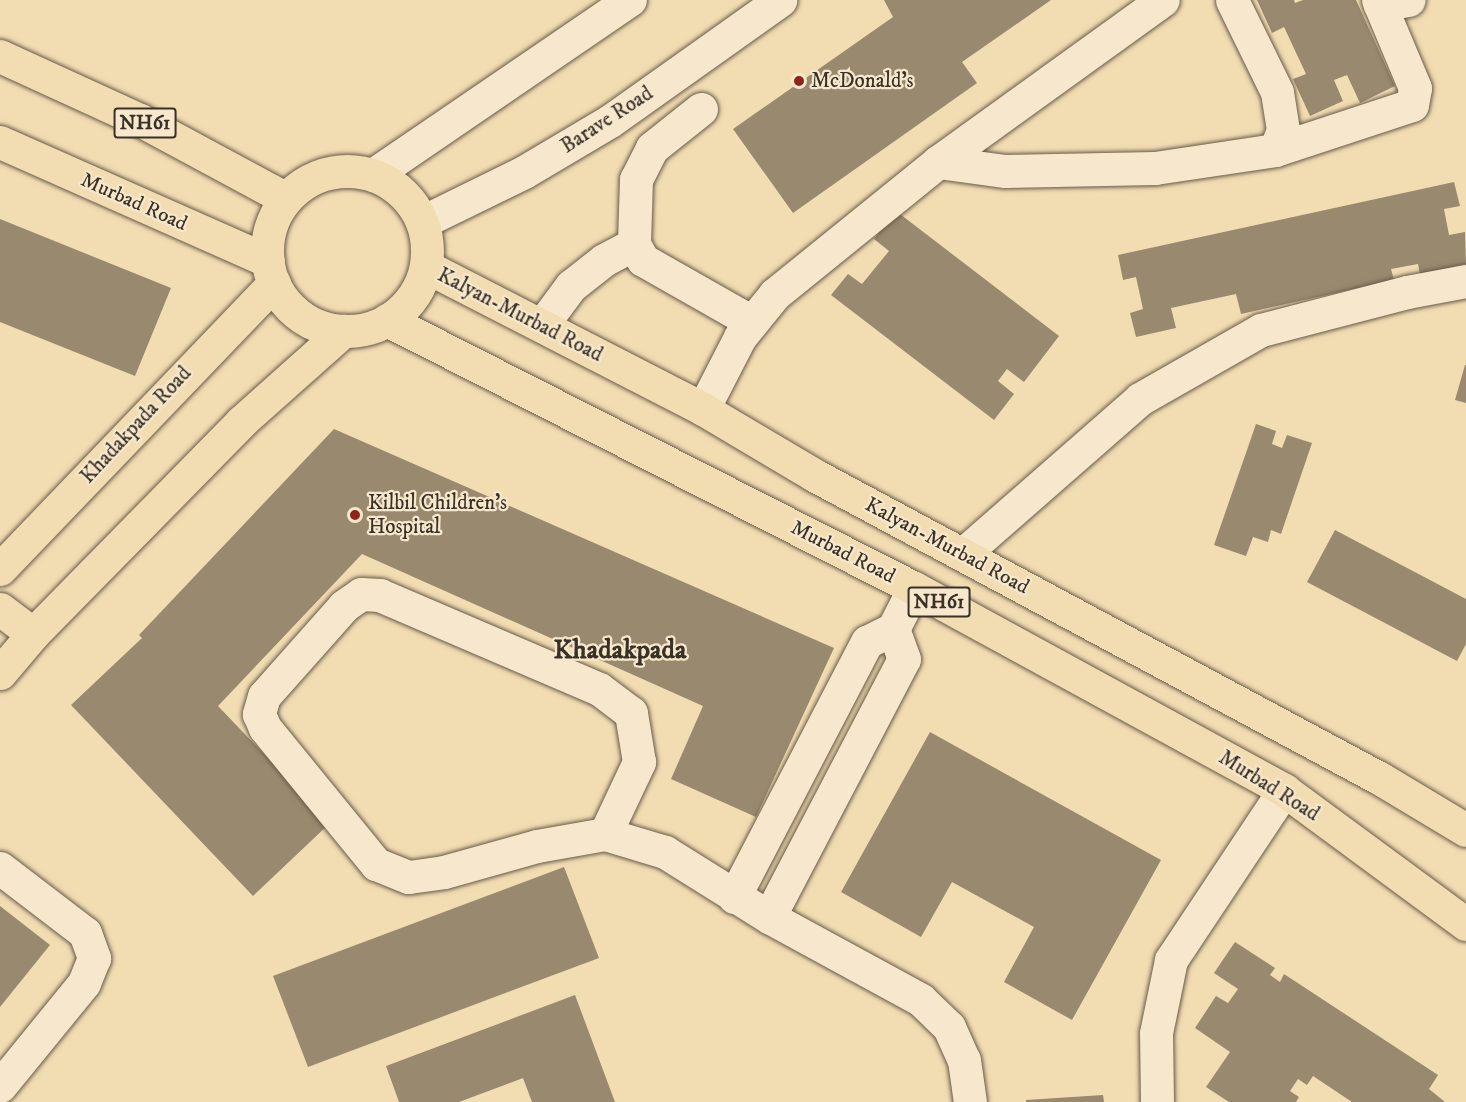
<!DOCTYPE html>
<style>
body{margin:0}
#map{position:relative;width:1466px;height:1102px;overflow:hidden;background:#f2dcb2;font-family:"IM FELL DW Pica",serif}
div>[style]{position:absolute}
.building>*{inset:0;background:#99896f}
.roads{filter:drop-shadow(0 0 2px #675b49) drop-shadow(0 0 2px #675b49)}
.minor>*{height:33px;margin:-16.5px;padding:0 16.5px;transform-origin:16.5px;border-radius:16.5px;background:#f7e8cd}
.major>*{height:33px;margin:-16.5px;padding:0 16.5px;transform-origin:16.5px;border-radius:16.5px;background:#f2dcb2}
.highway>*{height:33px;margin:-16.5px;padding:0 16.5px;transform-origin:16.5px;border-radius:16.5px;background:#f2dcb2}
.highway>.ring{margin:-16.5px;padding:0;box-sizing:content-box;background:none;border:33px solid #f2dcb2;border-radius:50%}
.dots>*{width:16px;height:16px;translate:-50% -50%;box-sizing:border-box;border:3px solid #f7e8cd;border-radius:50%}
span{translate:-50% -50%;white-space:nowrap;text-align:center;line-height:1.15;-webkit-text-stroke:4.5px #f7e8cd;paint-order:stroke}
.shield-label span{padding:2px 4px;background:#f7e8cd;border:2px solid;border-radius:4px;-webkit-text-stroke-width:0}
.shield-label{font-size:20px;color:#393026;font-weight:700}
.poi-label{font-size:21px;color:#393026}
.left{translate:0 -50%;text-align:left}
.street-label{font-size:21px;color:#393026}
.district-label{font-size:27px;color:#393026;font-weight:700}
</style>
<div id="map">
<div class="building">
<div style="clip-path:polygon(884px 0,1051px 0,962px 62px,977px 83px,793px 213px,733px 129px,893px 17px)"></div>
<div style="clip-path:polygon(1257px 0,1294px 0,1295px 3px,1303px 0,1356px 0,1395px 86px,1360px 103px,1347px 75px,1334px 80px,1343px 101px,1310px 116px,1293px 79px,1306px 74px,1284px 27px,1272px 33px)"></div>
<div style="clip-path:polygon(1454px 182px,1460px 206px,1444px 209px,1449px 235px,1465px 232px,1466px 264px,1420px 275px,1418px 264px,1391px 269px,1394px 280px,1241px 314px,1236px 294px,1171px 308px,1176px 328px,1136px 337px,1130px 313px,1143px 309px,1136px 277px,1123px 280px,1118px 255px)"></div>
<div style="clip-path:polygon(896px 211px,1059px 336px,1024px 382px,1007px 369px,998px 381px,1014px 394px,994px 420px,831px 295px,848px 274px,862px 284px,889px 251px,874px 239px)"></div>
<div style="clip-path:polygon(0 219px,171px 288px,135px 376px,0 322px)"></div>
<div style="clip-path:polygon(1465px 365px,1466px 365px,1466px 403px,1455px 400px)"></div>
<div style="clip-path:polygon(1256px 424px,1276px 431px,1272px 444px,1282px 448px,1287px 435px,1312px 443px,1281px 534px,1271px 530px,1268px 542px,1253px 537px,1246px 556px,1214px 545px)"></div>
<div style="clip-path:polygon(334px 429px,834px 648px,756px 817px,671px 779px,703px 706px,362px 554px,218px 706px,330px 823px,253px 896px,71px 705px,142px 638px,139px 635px)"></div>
<div style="clip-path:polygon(1335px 530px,1466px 599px,1466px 644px,1457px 661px,1307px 582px)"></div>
<div style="clip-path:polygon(930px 732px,1161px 860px,1072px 1020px,1004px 982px,1034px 927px,952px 882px,921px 937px,841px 892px)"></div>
<div style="clip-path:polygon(564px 867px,599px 958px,308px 1067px,273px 976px)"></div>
<div style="clip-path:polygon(0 906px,50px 945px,0 1007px)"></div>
<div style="clip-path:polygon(1235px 942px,1275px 968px,1270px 975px,1280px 982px,1284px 974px,1438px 1075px,1429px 1089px,1445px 1102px,1352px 1102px,1313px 1076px,1307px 1085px,1298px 1079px,1290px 1091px,1299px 1097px,1296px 1102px,1229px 1102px,1206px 1087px,1230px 1052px,1195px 1028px,1216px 996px,1228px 1003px,1238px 989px,1214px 973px)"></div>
<div style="clip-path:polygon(575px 995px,615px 1102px,532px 1102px,523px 1078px,459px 1102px,399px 1102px,386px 1066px)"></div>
<div style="clip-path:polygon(1103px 1095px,1104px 1102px,1026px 1102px,1026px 1100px)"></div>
</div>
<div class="roads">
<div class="minor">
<div style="left:1380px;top:5px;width:29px;rotate:-10deg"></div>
<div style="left:701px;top:109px;width:63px;rotate:141.5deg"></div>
<div style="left:652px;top:148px;width:35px;rotate:117deg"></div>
<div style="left:636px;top:179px;width:65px;rotate:91.8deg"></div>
<div style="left:634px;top:244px;width:18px;rotate:61deg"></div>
<div style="left:643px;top:260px;width:125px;rotate:29.6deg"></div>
<div style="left:1275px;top:150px;width:144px;rotate:-18.2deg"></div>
<div style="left:1412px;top:105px;width:17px;rotate:-80deg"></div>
<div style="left:1415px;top:88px;width:95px;rotate:-112.8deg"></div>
<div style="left:938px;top:162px;width:68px;rotate:7.7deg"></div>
<div style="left:1005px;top:171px;width:150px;rotate:-1.1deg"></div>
<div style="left:1155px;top:168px;width:121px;rotate:-8.5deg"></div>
<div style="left:1275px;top:150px;width:22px;rotate:-68deg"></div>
<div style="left:1283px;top:130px;width:38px;rotate:-99deg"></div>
<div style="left:1277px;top:92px;width:102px;rotate:-116.1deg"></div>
<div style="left:373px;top:175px;width:311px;rotate:-34.3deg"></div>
<div style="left:422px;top:222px;width:114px;rotate:-26.1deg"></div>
<div style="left:524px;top:172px;width:100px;rotate:-30.7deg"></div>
<div style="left:610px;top:121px;width:209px;rotate:-35.4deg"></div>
<div style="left:542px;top:325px;width:49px;rotate:-53.4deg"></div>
<div style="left:571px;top:286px;width:42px;rotate:-38.2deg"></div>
<div style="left:604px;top:260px;width:34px;rotate:-28deg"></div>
<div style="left:703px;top:409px;width:81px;rotate:-62.8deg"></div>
<div style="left:740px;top:337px;width:55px;rotate:-50.9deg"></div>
<div style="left:775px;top:294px;width:210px;rotate:-39deg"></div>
<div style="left:938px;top:162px;width:277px;rotate:-35.8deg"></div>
<div style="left:963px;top:554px;width:235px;rotate:-41.2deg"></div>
<div style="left:1140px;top:399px;width:139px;rotate:-29.7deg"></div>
<div style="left:1261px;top:330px;width:151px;rotate:-14.6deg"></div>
<div style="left:1407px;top:292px;width:60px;rotate:-10.6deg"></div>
<div style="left:605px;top:834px;width:80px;rotate:-64.7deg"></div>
<div style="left:639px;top:762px;width:50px;rotate:-99.3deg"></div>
<div style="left:631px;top:713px;width:40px;rotate:-143deg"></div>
<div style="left:599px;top:689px;width:238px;rotate:-156.8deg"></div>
<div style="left:380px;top:595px;width:19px;rotate:-177deg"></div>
<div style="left:361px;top:594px;width:21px;rotate:145deg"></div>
<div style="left:344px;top:606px;width:120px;rotate:131.6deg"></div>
<div style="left:264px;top:696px;width:19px;rotate:106deg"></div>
<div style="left:259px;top:714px;width:15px;rotate:67deg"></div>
<div style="left:265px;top:728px;width:176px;rotate:50.8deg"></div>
<div style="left:376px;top:864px;width:35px;rotate:22deg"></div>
<div style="left:409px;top:877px;width:35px;rotate:-8deg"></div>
<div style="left:444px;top:872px;width:97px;rotate:-15.6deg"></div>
<div style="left:537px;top:846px;width:69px;rotate:-10deg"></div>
<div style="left:605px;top:834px;width:63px;rotate:16.7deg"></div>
<div style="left:665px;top:852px;width:123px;rotate:32deg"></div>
<div style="left:769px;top:917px;width:173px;rotate:28.6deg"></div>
<div style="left:921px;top:1000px;width:39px;rotate:44deg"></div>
<div style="left:949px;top:1027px;width:36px;rotate:66deg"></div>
<div style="left:964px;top:1060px;width:42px;rotate:81.9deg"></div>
<div style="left:0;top:868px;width:107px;rotate:37.4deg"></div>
<div style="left:85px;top:933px;width:27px;rotate:70deg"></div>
<div style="left:94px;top:958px;width:27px;rotate:112deg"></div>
<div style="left:84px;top:983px;width:133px;rotate:129.2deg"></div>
<div style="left:734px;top:897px;width:288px;rotate:-62.5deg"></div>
<div style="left:867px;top:642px;width:29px;rotate:-27deg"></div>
<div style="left:893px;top:629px;width:46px;rotate:-62.9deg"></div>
<div style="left:769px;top:917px;width:291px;rotate:-62.4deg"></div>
<div style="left:904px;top:659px;width:32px;rotate:-110deg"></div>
<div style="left:1157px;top:1102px;width:69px;rotate:-90.8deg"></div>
<div style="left:1156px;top:1033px;width:75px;rotate:-78.4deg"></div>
<div style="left:1171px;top:960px;width:204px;rotate:-56.4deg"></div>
</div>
<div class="major">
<div style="left:0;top:569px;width:396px;rotate:-46.2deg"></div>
<div style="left:0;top:609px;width:41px;rotate:37.1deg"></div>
<div style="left:0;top:673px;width:51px;rotate:-49.8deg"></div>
<div style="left:33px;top:634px;width:297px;rotate:-45.5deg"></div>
<div style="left:241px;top:422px;width:137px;rotate:-41.7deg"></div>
</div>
<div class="highway">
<div style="left:0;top:56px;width:154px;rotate:24.6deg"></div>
<div style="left:140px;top:120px;width:165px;rotate:28.3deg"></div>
<div style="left:0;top:142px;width:293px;rotate:23.9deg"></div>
<div class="ring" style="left:267px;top:171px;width:127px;height:127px"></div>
<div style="left:427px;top:267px;width:310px;rotate:27.2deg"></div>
<div style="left:703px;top:409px;width:129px;rotate:30.7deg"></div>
<div style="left:814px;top:475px;width:643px;rotate:28.2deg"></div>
<div style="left:1381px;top:779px;width:99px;rotate:31deg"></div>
<div style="left:387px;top:320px;width:591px;rotate:26.96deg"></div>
<div style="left:914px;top:588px;width:422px;rotate:28.6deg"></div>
<div style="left:1284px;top:790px;width:226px;rotate:36.4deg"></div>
</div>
</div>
<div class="dots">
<div style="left:799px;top:81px;background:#8f2418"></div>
<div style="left:355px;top:515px;background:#8f2418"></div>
</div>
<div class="shield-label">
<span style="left:145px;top:123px">NH61</span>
<span style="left:939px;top:602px">NH61</span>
</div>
<div class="poi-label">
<span class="left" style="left:811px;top:81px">McDonald's</span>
<span class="left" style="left:368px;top:515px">Kilbil Children's<br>Hospital</span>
</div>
<div class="street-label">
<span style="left:607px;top:120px;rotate:-33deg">Barave Road</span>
<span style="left:134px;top:202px;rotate:24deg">Murbad Road</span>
<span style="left:520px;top:315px;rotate:27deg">Kalyan-Murbad Road</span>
<span style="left:136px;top:425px;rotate:-47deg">Khadakpada Road</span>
<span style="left:947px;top:546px;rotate:28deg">Kalyan-Murbad Road</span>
<span style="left:843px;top:552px;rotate:27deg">Murbad Road</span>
<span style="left:1269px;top:786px;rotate:32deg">Murbad Road</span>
</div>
<div class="district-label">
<span style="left:620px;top:651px">Khadakpada</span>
</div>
</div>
